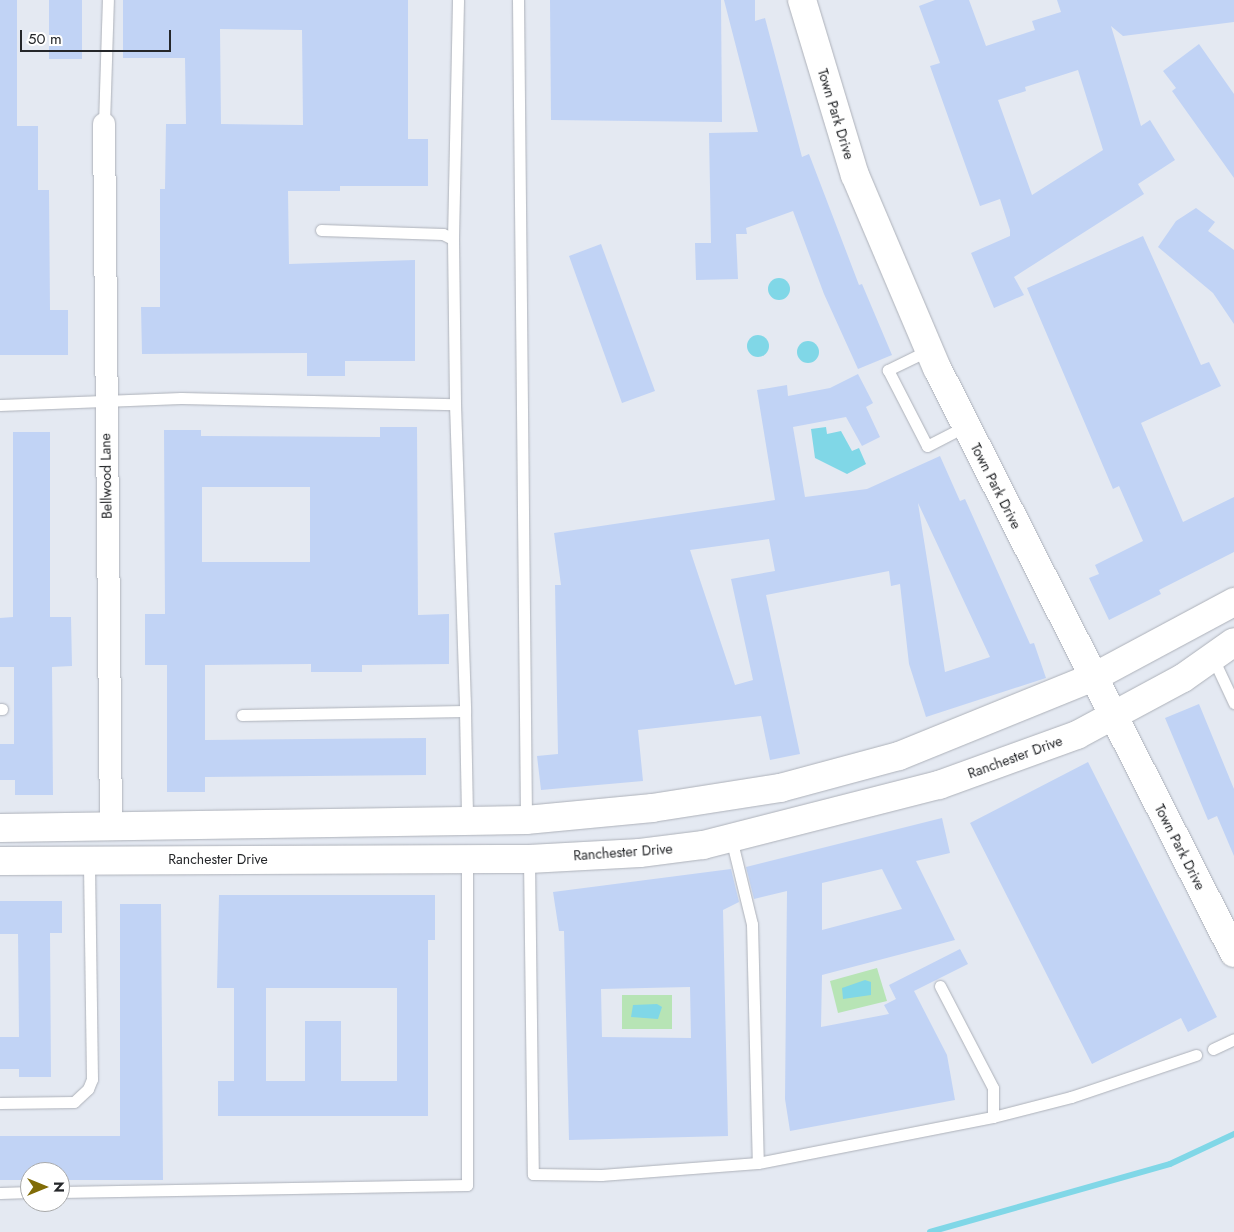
<!DOCTYPE html>
<style>
body{margin:0}
#map{position:relative;width:1234px;height:1232px;overflow:hidden;background:#e4e9f2;font-family:Jost,sans-serif}
div>[style]{position:absolute}
.green>*{inset:0;background:#b7e4b5}
.water>*{inset:0;background:#80d7e7}
.round{border-radius:50%}
.stream>*{height:6px;margin:-3px;padding:0 3px;transform-origin:3px;border-radius:3px;background:#80d7e7}
.building>*{inset:0;background:#c1d3f5}
.roads{filter:drop-shadow(0 0 1px #adb1b9) drop-shadow(0 0 1px #adb1b9)}
.lane>*{height:11px;margin:-5.5px;padding:0 5.5px;transform-origin:5.5px;border-radius:5.5px;background:#fff}
.street>*{height:22px;margin:-11px;padding:0 11px;transform-origin:11px;border-radius:11px;background:#fff}
.secondary>*{height:28px;margin:-14px;padding:0 14px;transform-origin:14px;border-radius:14px;background:#fff}
span{translate:-50% -50%;white-space:nowrap;text-align:center;line-height:1.15;-webkit-text-stroke:4px #fff;paint-order:stroke}
.street-label{font-size:14px;color:#25272a}
.north{position:absolute;left:20px;top:1162px;width:50px;height:50px;box-sizing:border-box;background:#fff;border:1px solid #a8a9aa;border-radius:50%;rotate:90deg;font-size:14px;font-weight:700;line-height:20px;text-align:center;color:#25272a}
.north::after{content:'';display:block;margin:auto;width:18px;height:22px;background:#816c07;clip-path:polygon(50% 0,100% 100%,50% 72%,0 100%)}
.scale{position:absolute;left:20px;top:30px;width:151px;height:22px;box-sizing:border-box;border:2px solid #25272a;border-top:0;padding-left:6px;font-size:15px;line-height:18px;white-space:nowrap;color:#25272a;-webkit-text-stroke:4px #fff;paint-order:stroke}
</style>
<div id="map">
<div class="green">
<div style="clip-path:polygon(877px 968px,887px 1001px,838px 1013px,830px 981px)"></div>
<div style="clip-path:polygon(622px 995px,672px 995px,672px 1029px,622px 1029px)"></div>
</div>
<div class="water">
<div class="round" style="left:768px;top:278px;width:22px;height:22px"></div>
<div class="round" style="left:747px;top:335px;width:22px;height:22px"></div>
<div class="round" style="left:797px;top:341px;width:22px;height:22px"></div>
<div style="clip-path:polygon(826px 427px,827px 434px,841px 431px,852px 451px,859px 448px,866px 464px,847px 474px,815px 458px,811px 429px)"></div>
<div style="clip-path:polygon(865px 980px,871px 982px,871px 995px,843px 999px,842px 988px)"></div>
<div style="clip-path:polygon(657px 1004px,662px 1007px,658px 1019px,631px 1017px,633px 1005px)"></div>
</div>
<div class="stream">
<div style="left:930px;top:1232px;width:249px;rotate:-15.8deg"></div>
<div style="left:1170px;top:1164px;width:71px;rotate:-25.1deg"></div>
</div>
<div class="building">
<div style="clip-path:polygon(0 0,17px 0,17px 126px,38px 126px,38px 190px,49px 190px,50px 310px,68px 310px,68px 355px,0 355px)"></div>
<div style="clip-path:polygon(49px 0,82px 0,82px 59px,49px 59px)"></div>
<div style="clip-path:polygon(evenodd,123px 0,408px 0,408px 139px,428px 139px,428px 186px,340px 186px,340px 191px,288px 191px,289px 264px,415px 260px,415px 361px,345px 361px,345px 376px,307px 376px,307px 353px,142px 354px,141px 307px,160px 307px,160px 189px,165px 189px,166px 124px,186px 124px,185px 58px,123px 58px,123px 0,220px 29px,302px 30px,303px 125px,221px 124px,220px 29px)"></div>
<div style="clip-path:polygon(550px 0,721px 0,722px 122px,551px 120px)"></div>
<div style="clip-path:polygon(724px 0,755px 0,755px 21px,765px 18px,802px 157px,809px 154px,859px 285px,862px 284px,892px 355px,858px 369px,824px 294px,793px 211px,746px 228px,747px 234px,736px 234px,738px 279px,696px 280px,695px 243px,711px 243px,709px 133px,758px 132px)"></div>
<div style="clip-path:polygon(evenodd,935px 0,969px 0,986px 46px,1035px 30px,1032px 21px,1061px 12px,1057px 0,1234px 0,1234px 22px,1123px 36px,1111px 26px,1141px 126px,1150px 120px,1175px 160px,1138px 184px,1144px 194px,1014px 277px,1024px 295px,994px 308px,971px 253px,1010px 236px,1010px 230px,1000px 199px,980px 206px,930px 66px,940px 63px,919px 6px,935px 0,1078px 70px,1103px 150px,1032px 195px,998px 100px,1026px 91px,1025px 87px,1078px 70px)"></div>
<div style="clip-path:polygon(1199px 44px,1234px 94px,1234px 178px,1172px 91px,1176px 88px,1163px 71px)"></div>
<div style="clip-path:polygon(1196px 208px,1215px 222px,1208px 231px,1234px 250px,1234px 324px,1213px 293px,1158px 247px,1176px 221px)"></div>
<div style="clip-path:polygon(1143px 236px,1201px 365px,1209px 362px,1221px 386px,1141px 423px,1183px 522px,1234px 497px,1234px 552px,1159px 590px,1161px 594px,1109px 620px,1089px 578px,1099px 574px,1095px 565px,1143px 541px,1119px 486px,1113px 489px,1027px 288px)"></div>
<div style="clip-path:polygon(601px 244px,655px 391px,622px 403px,569px 256px)"></div>
<div style="clip-path:polygon(evenodd,858px 374px,873px 403px,866px 407px,880px 437px,862px 446px,846px 417px,793px 427px,805px 497px,867px 489px,940px 456px,960px 501px,965px 499px,1030px 644px,1034px 643px,1046px 678px,926px 717px,909px 664px,900px 584px,891px 586px,889px 571px,766px 595px,800px 754px,770px 760px,761px 716px,638px 730px,643px 781px,541px 790px,537px 756px,558px 754px,555px 585px,561px 585px,554px 533px,775px 500px,757px 390px,787px 385px,788px 396px,830px 388px,858px 374px,918px 503px,990px 657px,945px 672px,918px 503px,858px 374px,769px 539px,775px 571px,731px 579px,753px 680px,735px 685px,690px 550px,769px 539px)"></div>
<div style="clip-path:polygon(evenodd,380px 427px,417px 427px,418px 615px,449px 614px,449px 664px,362px 665px,362px 672px,311px 672px,311px 664px,205px 665px,205px 740px,426px 738px,426px 775px,205px 777px,205px 792px,167px 792px,167px 665px,145px 665px,145px 614px,165px 614px,164px 430px,201px 430px,201px 436px,380px 437px,380px 427px,202px 487px,310px 487px,310px 562px,202px 562px,202px 487px)"></div>
<div style="clip-path:polygon(13px 432px,50px 432px,50px 617px,71px 617px,72px 666px,52px 667px,53px 795px,15px 795px,15px 780px,0 780px,0 744px,14px 744px,14px 667px,0 667px,0 618px,13px 617px)"></div>
<div style="clip-path:polygon(1199px 704px,1234px 789px,1234px 856px,1217px 816px,1208px 820px,1165px 718px)"></div>
<div style="clip-path:polygon(1088px 762px,1217px 1017px,1188px 1032px,1181px 1018px,1092px 1064px,970px 823px)"></div>
<div style="clip-path:polygon(evenodd,942px 818px,950px 853px,916px 861px,955px 940px,822px 975px,821px 1027px,889px 1014px,884px 1005px,896px 999px,889px 985px,960px 949px,968px 964px,914px 991px,947px 1055px,955px 1100px,790px 1131px,785px 1099px,787px 891px,754px 899px,746px 867px,942px 818px,882px 869px,902px 909px,822px 930px,822px 883px,882px 869px)"></div>
<div style="clip-path:polygon(evenodd,731px 869px,739px 902px,723px 910px,728px 1136px,569px 1140px,564px 931px,559px 931px,553px 892px,731px 869px,690px 987px,691px 1038px,602px 1037px,601px 989px,690px 987px)"></div>
<div style="clip-path:polygon(evenodd,219px 895px,435px 895px,435px 940px,428px 940px,428px 1116px,218px 1116px,218px 1081px,234px 1081px,234px 988px,217px 988px,219px 895px,266px 988px,397px 988px,397px 1081px,341px 1081px,341px 1021px,305px 1021px,305px 1081px,266px 1081px,266px 988px)"></div>
<div style="clip-path:polygon(0 901px,62px 901px,62px 933px,50px 933px,51px 1077px,19px 1077px,19px 1069px,0 1069px,0 1037px,19px 1037px,18px 934px,0 934px)"></div>
<div style="clip-path:polygon(120px 904px,161px 904px,163px 1180px,60px 1180px,60px 1172px,30px 1172px,30px 1180px,0 1180px,0 1136px,120px 1136px)"></div>
</div>
<div class="roads">
<div class="lane">
<div style="left:518px;top:0;width:820px;rotate:89.44deg"></div>
<div style="left:104px;top:124px;width:124px;rotate:-88.2deg"></div>
<div style="left:321px;top:230px;width:122px;rotate:1.9deg"></div>
<div style="left:443px;top:234px;width:11px;rotate:27deg"></div>
<div style="left:453px;top:239px;width:165px;rotate:89.3deg"></div>
<div style="left:453px;top:239px;width:239px;rotate:-88.8deg"></div>
<div style="left:929px;top:350px;width:46px;rotate:154deg"></div>
<div style="left:888px;top:370px;width:85px;rotate:62.8deg"></div>
<div style="left:927px;top:446px;width:44px;rotate:-27.1deg"></div>
<div style="left:0;top:405px;width:181px;rotate:-2.2deg"></div>
<div style="left:181px;top:398px;width:274px;rotate:1.3deg"></div>
<div style="left:455px;top:404px;width:307px;rotate:88.1deg"></div>
<div style="left:1212px;top:656px;width:52px;rotate:64.9deg"></div>
<div style="left:0;top:709px;width:2px"></div>
<div style="left:242px;top:715px;width:223px;rotate:-1deg"></div>
<div style="left:465px;top:711px;width:109px;rotate:88.9deg"></div>
<div style="left:731px;top:838px;width:89px;rotate:76.3deg"></div>
<div style="left:752px;top:924px;width:239px;rotate:88.6deg"></div>
<div style="left:529px;top:859px;width:315px;rotate:89.3deg"></div>
<div style="left:533px;top:1174px;width:68px;rotate:0.8deg"></div>
<div style="left:601px;top:1175px;width:157px;rotate:-4.4deg"></div>
<div style="left:758px;top:1163px;width:239px;rotate:-11.1deg"></div>
<div style="left:993px;top:1117px;width:81px;rotate:-14.4deg"></div>
<div style="left:1071px;top:1097px;width:132px;rotate:-18.6deg"></div>
<div style="left:940px;top:986px;width:115px;rotate:62.5deg"></div>
<div style="left:993px;top:1088px;width:29px;rotate:90deg"></div>
<div style="left:1213px;top:1049px;width:23px;rotate:-25deg"></div>
<div style="left:0;top:1103px;width:74px;rotate:-0.8deg"></div>
<div style="left:74px;top:1102px;width:19px;rotate:-43deg"></div>
<div style="left:88px;top:1089px;width:11px;rotate:-68deg"></div>
<div style="left:92px;top:1079px;width:219px;rotate:-90.8deg"></div>
<div style="left:60px;top:1192px;width:407px;rotate:-1deg"></div>
<div style="left:467px;top:1185px;width:326px;rotate:-90deg"></div>
<div style="left:0;top:1193px;width:30px;rotate:-2deg"></div>
</div>
<div class="street">
<div style="left:104px;top:124px;width:703px;rotate:89.43deg"></div>
</div>
<div class="secondary">
<div style="left:802px;top:0;width:183px;rotate:73.2deg"></div>
<div style="left:855px;top:175px;width:210px;rotate:67deg"></div>
<div style="left:937px;top:368px;width:656px;rotate:63.08deg"></div>
<div style="left:0;top:828px;width:526px;rotate:-0.87deg"></div>
<div style="left:526px;top:820px;width:127px;rotate:-5.4deg"></div>
<div style="left:652px;top:808px;width:130px;rotate:-8.9deg"></div>
<div style="left:780px;top:788px;width:123px;rotate:-15.1deg"></div>
<div style="left:899px;top:756px;width:210px;rotate:-22.1deg"></div>
<div style="left:1094px;top:677px;width:159px;rotate:-28.2deg"></div>
<div style="left:0;top:861px;width:529px;rotate:-0.22deg"></div>
<div style="left:529px;top:859px;width:111px;rotate:-3.1deg"></div>
<div style="left:640px;top:853px;width:64px;rotate:-7.2deg"></div>
<div style="left:703px;top:845px;width:244px;rotate:-14.3deg"></div>
<div style="left:939px;top:785px;width:147px;rotate:-19.9deg"></div>
<div style="left:1077px;top:735px;width:120px;rotate:-28.3deg"></div>
<div style="left:1183px;top:678px;width:62px;rotate:-35.2deg"></div>
</div>
</div>
<div class="street-label">
<span style="left:836px;top:114px;rotate:73deg">Town Park Drive</span>
<span style="left:106px;top:476px;rotate:-91deg">Bellwood Lane</span>
<span style="left:996px;top:486px;rotate:63deg">Town Park Drive</span>
<span style="left:1015px;top:757px;rotate:-20deg">Ranchester Drive</span>
<span style="left:1180px;top:847px;rotate:63deg">Town Park Drive</span>
<span style="left:623px;top:852px;rotate:-4deg">Ranchester Drive</span>
<span style="left:218px;top:859px">Ranchester Drive</span>
</div>
<div class="north">N</div>
<div class="scale">50 m</div>
</div>
